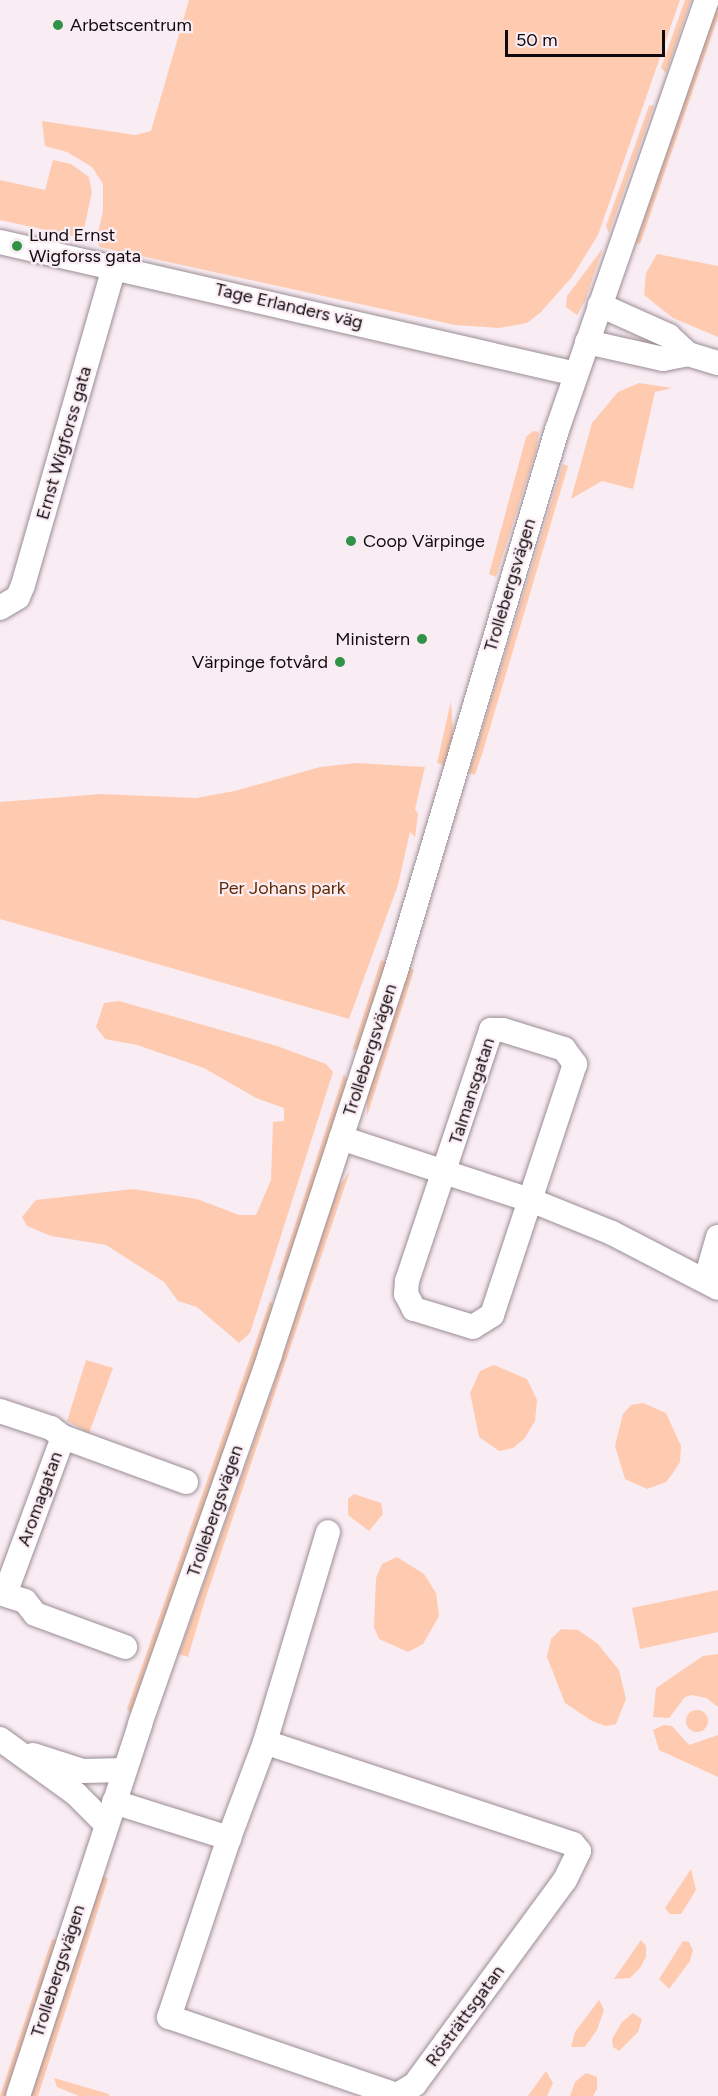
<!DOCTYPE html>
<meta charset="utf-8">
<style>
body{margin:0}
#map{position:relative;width:718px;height:2096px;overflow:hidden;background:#faecf3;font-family:Figtree,sans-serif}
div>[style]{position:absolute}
.green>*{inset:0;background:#fecbb0}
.round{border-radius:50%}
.roads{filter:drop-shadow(0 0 2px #9a8d94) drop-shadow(0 0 2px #9a8d94)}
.minor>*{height:24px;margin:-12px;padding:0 12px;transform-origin:12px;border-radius:12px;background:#fff}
.dots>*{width:16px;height:16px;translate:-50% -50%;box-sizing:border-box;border:3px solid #faecf3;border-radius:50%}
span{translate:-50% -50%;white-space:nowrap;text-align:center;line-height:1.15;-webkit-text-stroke:4.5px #faecf3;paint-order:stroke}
.poi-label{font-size:18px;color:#0f0a0d}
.left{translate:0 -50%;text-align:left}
.right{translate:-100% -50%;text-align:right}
.street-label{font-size:18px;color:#0f0a0d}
.park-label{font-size:18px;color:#632a01}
.scale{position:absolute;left:505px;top:30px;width:160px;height:27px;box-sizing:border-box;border:3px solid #0f0a0d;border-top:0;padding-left:8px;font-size:18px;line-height:21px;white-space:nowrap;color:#0f0a0d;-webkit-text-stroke:4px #faecf3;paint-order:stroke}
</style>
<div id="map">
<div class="green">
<div style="clip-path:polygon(189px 0,680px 0,598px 235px,572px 277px,541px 312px,527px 323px,499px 328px,455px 325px,100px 247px,96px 241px,103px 211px,103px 184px,92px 167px,67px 152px,45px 146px,42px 121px,135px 135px,151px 131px)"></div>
<div style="clip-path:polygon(685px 0,691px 0,666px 73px,661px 68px)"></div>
<div style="clip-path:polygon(718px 3px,718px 17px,640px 244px,636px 243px)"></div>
<div style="clip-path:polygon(654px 105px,609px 233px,606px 226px,649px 106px)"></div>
<div style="clip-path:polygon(53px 160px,71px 164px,89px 177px,92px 192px,82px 238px,0 220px,0 180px,45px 190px)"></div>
<div style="clip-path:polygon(603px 248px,585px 301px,577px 315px,566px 307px,567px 296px)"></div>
<div style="clip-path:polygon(657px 254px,718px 266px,718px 337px,673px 318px,644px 295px,646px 273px)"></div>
<div style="clip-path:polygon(639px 383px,672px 388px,655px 392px,633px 489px,602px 481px,571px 499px,592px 423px,618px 392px)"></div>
<div style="clip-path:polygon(533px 431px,539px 432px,536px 450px,496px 577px,489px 574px,526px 437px)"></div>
<div style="clip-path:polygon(563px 464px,568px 466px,483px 751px,475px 775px,469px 773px)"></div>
<div style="clip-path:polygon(451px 701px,453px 731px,447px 766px,437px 763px)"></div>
<div style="clip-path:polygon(356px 763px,425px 767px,415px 809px,418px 814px,415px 837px,410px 832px,398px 885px,349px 1019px,0 919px,0 802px,102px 794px,196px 798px,235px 791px,320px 767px)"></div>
<div style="clip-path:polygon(381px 960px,386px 962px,359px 1048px,352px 1051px)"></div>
<div style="clip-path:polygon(409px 968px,414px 970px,367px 1116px,367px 1097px)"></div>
<div style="clip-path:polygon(119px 1001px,277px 1046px,326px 1064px,333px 1072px,250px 1333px,239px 1343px,197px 1307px,178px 1301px,164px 1282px,106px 1245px,51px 1236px,27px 1226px,22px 1217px,36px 1200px,133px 1189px,197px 1199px,239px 1215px,256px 1215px,271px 1180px,273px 1122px,284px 1121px,284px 1108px,256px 1098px,204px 1068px,137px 1045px,105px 1039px,96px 1027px,104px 1003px)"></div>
<div style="clip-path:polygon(344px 1074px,348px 1081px,285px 1277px,277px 1280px)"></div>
<div style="clip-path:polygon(350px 1171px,205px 1600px,188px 1657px,179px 1654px,271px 1393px,337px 1189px)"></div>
<div style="clip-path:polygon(270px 1301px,275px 1308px,130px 1713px,127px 1709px)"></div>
<div style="clip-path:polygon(86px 1360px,113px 1368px,89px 1433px,67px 1421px)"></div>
<div style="clip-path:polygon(494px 1365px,527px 1379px,537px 1400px,535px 1421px,524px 1439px,513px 1448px,499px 1451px,479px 1437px,470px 1393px,480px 1371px)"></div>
<div style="clip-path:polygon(643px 1403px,666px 1413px,681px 1446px,680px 1462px,673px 1473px,666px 1482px,647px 1489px,625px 1479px,615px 1446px,623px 1414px,631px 1405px)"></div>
<div style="clip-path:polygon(354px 1494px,381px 1503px,383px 1514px,369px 1531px,348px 1515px,348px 1499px)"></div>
<div style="clip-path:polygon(397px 1557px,424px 1574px,436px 1593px,439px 1616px,423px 1644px,408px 1652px,379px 1639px,374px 1627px,376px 1578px,382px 1564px)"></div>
<div style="clip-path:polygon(718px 1590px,718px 1632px,640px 1649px,632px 1608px)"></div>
<div style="clip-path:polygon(561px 1629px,578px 1630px,598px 1644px,619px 1670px,626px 1699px,616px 1724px,606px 1726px,592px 1721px,565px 1703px,547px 1657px,551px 1639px)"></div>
<div style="clip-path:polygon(718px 1654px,718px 1707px,706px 1698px,692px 1695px,685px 1697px,669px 1718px,653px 1717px,656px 1688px,703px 1656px)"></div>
<div class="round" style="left:686px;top:1710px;width:22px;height:22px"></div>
<div style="clip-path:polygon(664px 1725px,672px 1726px,689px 1745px,718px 1735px,718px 1777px,659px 1750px,653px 1730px)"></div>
<div style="clip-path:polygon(691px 1869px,696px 1890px,681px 1914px,670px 1914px,665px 1908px)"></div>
<div style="clip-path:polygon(102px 1876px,108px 1879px,38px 2096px,31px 2096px)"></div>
<div style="clip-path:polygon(52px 1939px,58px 1941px,7px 2096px,0 2096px)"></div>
<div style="clip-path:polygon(641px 1940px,646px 1946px,646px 1957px,640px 1968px,630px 1978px,614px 1979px)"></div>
<div style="clip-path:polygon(683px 1941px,689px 1942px,693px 1950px,690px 1961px,669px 1989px,659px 1979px)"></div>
<div style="clip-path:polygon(599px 2000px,604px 2010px,597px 2030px,585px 2047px,571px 2047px,575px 2032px)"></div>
<div style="clip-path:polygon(633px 2013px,642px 2019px,638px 2032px,619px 2051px,613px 2047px,612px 2039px,622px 2022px)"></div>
<div style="clip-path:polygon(546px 2071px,553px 2083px,547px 2096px,528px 2096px)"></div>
<div style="clip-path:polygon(586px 2073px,597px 2077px,597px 2089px,593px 2096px,570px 2096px,575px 2082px)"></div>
<div style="clip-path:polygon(54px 2078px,109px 2094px,109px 2096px,79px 2096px,57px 2087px)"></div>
</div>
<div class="roads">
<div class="minor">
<div style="left:0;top:242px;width:591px;rotate:12.91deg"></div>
<div style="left:587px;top:342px;width:78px;rotate:12.6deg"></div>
<div style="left:663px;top:359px;width:25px;rotate:-11deg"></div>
<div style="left:688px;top:354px;width:26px;rotate:-137deg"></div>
<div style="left:669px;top:336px;width:76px;rotate:-155.8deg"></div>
<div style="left:688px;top:354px;width:31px;rotate:17deg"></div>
<div style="left:0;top:608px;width:21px;rotate:-31deg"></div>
<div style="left:18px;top:597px;width:13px;rotate:-67deg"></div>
<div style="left:23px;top:585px;width:331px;rotate:-74deg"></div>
<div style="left:491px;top:1030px;width:12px"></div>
<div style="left:503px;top:1030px;width:64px;rotate:17.3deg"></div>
<div style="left:564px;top:1049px;width:19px;rotate:54deg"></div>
<div style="left:575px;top:1064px;width:264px;rotate:108.3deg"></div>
<div style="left:492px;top:1315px;width:22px;rotate:148deg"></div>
<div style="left:473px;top:1327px;width:62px;rotate:-163deg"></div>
<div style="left:414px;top:1309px;width:17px;rotate:-118deg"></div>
<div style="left:406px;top:1294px;width:13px;rotate:-86deg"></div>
<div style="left:407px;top:1281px;width:265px;rotate:-71.5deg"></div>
<div style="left:341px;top:1138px;width:202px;rotate:18.2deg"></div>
<div style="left:533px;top:1201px;width:85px;rotate:22.1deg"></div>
<div style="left:612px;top:1233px;width:119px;rotate:27.4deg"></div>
<div style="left:706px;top:1279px;width:44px;rotate:-74.1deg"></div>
<div style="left:0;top:1411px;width:54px;rotate:18.4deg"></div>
<div style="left:51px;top:1428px;width:15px;rotate:37deg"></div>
<div style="left:63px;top:1437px;width:131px;rotate:20.1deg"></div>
<div style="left:0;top:1593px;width:26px;rotate:18deg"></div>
<div style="left:25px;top:1601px;width:16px;rotate:52deg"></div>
<div style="left:35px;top:1614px;width:96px;rotate:20.1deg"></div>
<div style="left:5px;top:1594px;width:167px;rotate:-69.7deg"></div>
<div style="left:0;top:1739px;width:94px;rotate:35.9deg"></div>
<div style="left:76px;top:1794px;width:42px;rotate:45deg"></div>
<div style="left:33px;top:1755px;width:52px;rotate:17.7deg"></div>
<div style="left:83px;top:1771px;width:41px;rotate:-1.4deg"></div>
<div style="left:114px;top:1802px;width:121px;rotate:17.4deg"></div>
<div style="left:229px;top:1838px;width:189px;rotate:108.5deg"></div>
<div style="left:169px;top:2017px;width:241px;rotate:18.9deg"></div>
<div style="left:397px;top:2095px;width:21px;rotate:-31deg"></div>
<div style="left:415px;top:2084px;width:253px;rotate:-53.7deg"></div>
<div style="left:565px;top:1880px;width:32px;rotate:-64deg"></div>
<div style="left:579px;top:1851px;width:9px;rotate:-131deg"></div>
<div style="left:573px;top:1844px;width:324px;rotate:-161.7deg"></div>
<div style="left:265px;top:1742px;width:219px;rotate:-73.3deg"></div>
<div style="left:229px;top:1838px;width:103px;rotate:-69.4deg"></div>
<div style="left:18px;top:2096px;width:391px;rotate:-71.8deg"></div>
<div style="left:140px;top:1724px;width:392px;rotate:-70.6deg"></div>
<div style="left:270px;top:1354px;width:400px;rotate:-71.8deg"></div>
<div style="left:395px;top:974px;width:568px;rotate:-73.42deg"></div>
<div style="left:557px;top:430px;width:455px;rotate:-70.8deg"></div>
</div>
</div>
<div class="dots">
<div style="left:58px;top:25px;background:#2f9247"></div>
<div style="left:17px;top:246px;background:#2f9247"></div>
<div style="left:351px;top:541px;background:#2f9247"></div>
<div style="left:422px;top:639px;background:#2f9247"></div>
<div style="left:340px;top:662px;background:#2f9247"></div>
</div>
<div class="poi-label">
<span class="left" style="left:70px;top:25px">Arbetscentrum</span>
<span class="left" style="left:29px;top:246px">Lund Ernst<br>Wigforss gata</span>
<span class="left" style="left:363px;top:541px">Coop Värpinge</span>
<span class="right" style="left:410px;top:639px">Ministern</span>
<span class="right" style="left:328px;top:662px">Värpinge fotvård</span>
</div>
<div class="street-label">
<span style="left:289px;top:306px;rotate:13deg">Tage Erlanders väg</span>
<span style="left:64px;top:443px;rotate:-74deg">Ernst Wigforss gata</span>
<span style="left:510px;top:585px;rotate:-73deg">Trollebergsvägen</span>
<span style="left:370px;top:1050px;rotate:-72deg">Trollebergsvägen</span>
<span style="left:472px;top:1091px;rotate:-72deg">Talmansgatan</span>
<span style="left:40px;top:1499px;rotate:-70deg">Aromagatan</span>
<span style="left:215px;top:1511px;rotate:-71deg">Trollebergsvägen</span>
<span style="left:58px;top:1971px;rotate:-72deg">Trollebergsvägen</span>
<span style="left:465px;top:2016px;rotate:-54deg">Rösträttsgatan</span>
</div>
<div class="park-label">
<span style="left:282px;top:888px">Per Johans park</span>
</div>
<div class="scale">50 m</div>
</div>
